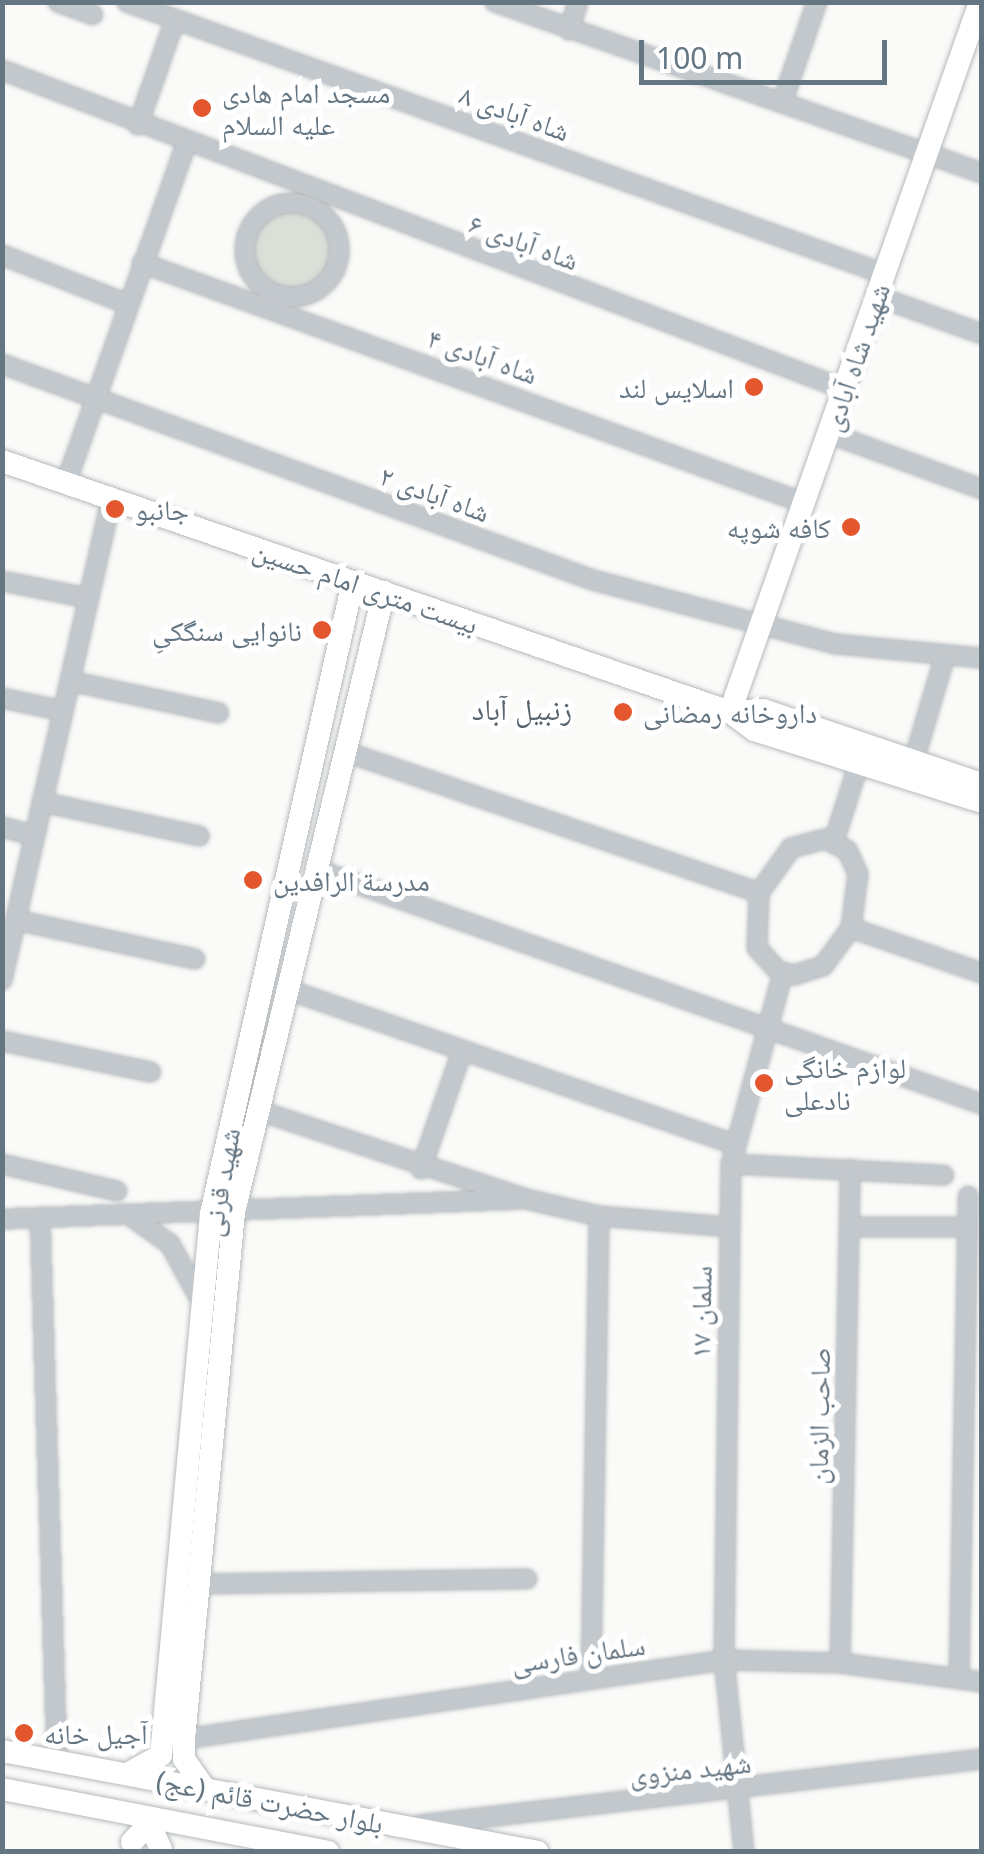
<!DOCTYPE html>
<meta charset="utf-8">
<style>
body{margin:0}
#map{position:relative;width:984px;height:1854px;overflow:hidden;background:#fafaf8;font-family:"Noto Sans","Noto Naskh Arabic",sans-serif}
div>[style]{position:absolute}
.green>*{inset:0;background:#dadfd7}
.round{border-radius:50%}
.roads{filter:drop-shadow(0 0 2px #b5babe) drop-shadow(0 0 2px #b5babe)}
.minor>*{height:18px;margin:-9px;padding:0 9px;transform-origin:9px;border-radius:9px;background:#c3c8cc}
.minor>.ring{margin:-9px;padding:0;box-sizing:content-box;background:none;border:18px solid #c3c8cc;border-radius:50%}
.major>*{height:22px;margin:-11px;padding:0 11px;transform-origin:11px;border-radius:11px;background:#fff}
.dots>*{width:28px;height:28px;translate:-50% -50%;box-sizing:border-box;border:5px solid #fff;border-radius:50%}
span{translate:-50% -50%;white-space:nowrap;text-align:center;line-height:1.15;-webkit-text-stroke:10px #fff;paint-order:stroke}
.poi-label{font-size:28px;color:#657683}
.left{translate:0 -50%;text-align:left}
.right{translate:-100% -50%;text-align:right}
.street-label{font-size:28px;color:#657683}
.neighbourhood-label{font-size:30px;color:#57646e}
.frame{position:absolute;inset:0;border:5px solid #657683;pointer-events:none}
.scale{position:absolute;left:639px;top:40px;width:248px;height:45px;box-sizing:border-box;border:5px solid #657683;border-top:0;padding-left:12px;font-size:30px;line-height:35px;white-space:nowrap;color:#657683;-webkit-text-stroke:8px #fff;paint-order:stroke}
</style>
<div id="map">
<div class="green">
<div class="round" style="left:253px;top:210px;width:80px;height:80px"></div>
</div>
<div class="roads">
<div class="minor">
<div style="left:58px;top:2px;width:37px;rotate:20deg"></div>
<div style="left:127px;top:2px;width:804px;rotate:19.76deg"></div>
<div style="left:495px;top:2px;width:516px;rotate:19.35deg"></div>
<div style="left:569px;top:30px;width:29px;rotate:-72deg"></div>
<div style="left:2px;top:70px;width:900px;rotate:20.75deg"></div>
<div style="left:783px;top:100px;width:104px;rotate:-70.9deg"></div>
<div style="left:138px;top:125px;width:111px;rotate:-70.6deg"></div>
<div class="ring" style="left:245px;top:203px;width:76px;height:76px"></div>
<div style="left:2px;top:255px;width:135px;rotate:21.3deg"></div>
<div style="left:142px;top:263px;width:704px;rotate:19.93deg"></div>
<div style="left:876px;top:296px;width:113px;rotate:19.7deg"></div>
<div style="left:2px;top:364px;width:629px;rotate:20.08deg"></div>
<div style="left:593px;top:580px;width:251px;rotate:14.8deg"></div>
<div style="left:836px;top:644px;width:147px;rotate:5.5deg"></div>
<div style="left:828px;top:433px;width:164px;rotate:20deg"></div>
<div style="left:66px;top:483px;width:360px;rotate:-70.5deg"></div>
<div style="left:2px;top:581px;width:88px;rotate:11.2deg"></div>
<div style="left:70px;top:681px;width:152px;rotate:12.1deg"></div>
<div style="left:2px;top:698px;width:62px;rotate:12deg"></div>
<div style="left:343px;top:751px;width:440px;rotate:18.8deg"></div>
<div style="left:914px;top:760px;width:109px;rotate:-73.4deg"></div>
<div style="left:42px;top:802px;width:161px;rotate:12.2deg"></div>
<div style="left:2px;top:827px;width:34px;rotate:15deg"></div>
<div style="left:825px;top:839px;width:25px;rotate:27deg"></div>
<div style="left:847px;top:850px;width:26px;rotate:65deg"></div>
<div style="left:858px;top:874px;width:54px;rotate:97.4deg"></div>
<div style="left:851px;top:928px;width:47px;rotate:126.4deg"></div>
<div style="left:823px;top:966px;width:30px;rotate:163deg"></div>
<div style="left:794px;top:975px;width:16px;rotate:-166deg"></div>
<div style="left:778px;top:971px;width:31px;rotate:-132deg"></div>
<div style="left:757px;top:948px;width:55px;rotate:-87.9deg"></div>
<div style="left:759px;top:893px;width:55px;rotate:-54.6deg"></div>
<div style="left:791px;top:848px;width:35px;rotate:-15deg"></div>
<div style="left:834px;top:841px;width:85px;rotate:-72.2deg"></div>
<div style="left:315px;top:869px;width:707px;rotate:19.41deg"></div>
<div style="left:16px;top:920px;width:183px;rotate:12.3deg"></div>
<div style="left:851px;top:928px;width:139px;rotate:19deg"></div>
<div style="left:2px;top:980px;width:493px;rotate:-77.2deg"></div>
<div style="left:286px;top:989px;width:473px;rotate:19.1deg"></div>
<div style="left:2px;top:1041px;width:152px;rotate:11.8deg"></div>
<div style="left:257px;top:1110px;width:283px;rotate:18.3deg"></div>
<div style="left:526px;top:1199px;width:75px;rotate:13.1deg"></div>
<div style="left:599px;top:1216px;width:130px;rotate:4.8deg"></div>
<div style="left:2px;top:1164px;width:118px;rotate:13.2deg"></div>
<div style="left:731px;top:1164px;width:213px;rotate:3deg"></div>
<div style="left:421px;top:1169px;width:125px;rotate:-70.8deg"></div>
<div style="left:129px;top:1215px;width:50px;rotate:35.3deg"></div>
<div style="left:170px;top:1244px;width:63px;rotate:61.4deg"></div>
<div style="left:40px;top:1217px;width:544px;rotate:88.21deg"></div>
<div style="left:2px;top:1219px;width:524px;rotate:-2.19deg"></div>
<div style="left:850px;top:1227px;width:118px"></div>
<div style="left:197px;top:1584px;width:330px;rotate:-0.9deg"></div>
<div style="left:840px;top:1663px;width:494px;rotate:-88.8deg"></div>
<div style="left:591px;top:1679px;width:463px;rotate:-89deg"></div>
<div style="left:959px;top:1679px;width:483px;rotate:-88.9deg"></div>
<div style="left:184px;top:1739px;width:546px;rotate:-8.32deg"></div>
<div style="left:724px;top:1660px;width:116px;rotate:1.5deg"></div>
<div style="left:840px;top:1663px;width:143px;rotate:7.6deg"></div>
<div style="left:419px;top:1825px;width:567px;rotate:-6.69deg"></div>
<div style="left:744px;top:1852px;width:193px;rotate:-95.9deg"></div>
<div style="left:724px;top:1660px;width:496px;rotate:-89.2deg"></div>
<div style="left:731px;top:1164px;width:198px;rotate:-74.8deg"></div>
</div>
<div class="major">
<div style="left:2px;top:461px;width:770px;rotate:19.02deg"></div>
<div style="left:730px;top:712px;width:30px;rotate:37deg"></div>
<div style="left:754px;top:730px;width:239px;rotate:17.5deg"></div>
<div style="left:730px;top:712px;width:753px;rotate:-70.6deg"></div>
<div style="left:730px;top:712px;width:33px;rotate:-3deg"></div>
<div style="left:763px;top:710px;width:231px;rotate:18.7deg"></div>
<div style="left:2px;top:1751px;width:545px;rotate:10.67deg"></div>
<div style="left:127px;top:1774px;width:39px;rotate:-29deg"></div>
<div style="left:161px;top:1755px;width:543px;rotate:-84.72deg"></div>
<div style="left:211px;top:1214px;width:648px;rotate:-77.34deg"></div>
<div style="left:2px;top:1789px;width:332px;rotate:10.9deg"></div>
<div style="left:205px;top:1789px;width:37px;rotate:-125deg"></div>
<div style="left:184px;top:1759px;width:20px;rotate:-90deg"></div>
<div style="left:184px;top:1739px;width:529px;rotate:-84.58deg"></div>
<div style="left:234px;top:1212px;width:638px;rotate:-76.4deg"></div>
<div style="left:132px;top:1842px;width:16px;rotate:-47deg"></div>
<div style="left:143px;top:1830px;width:10px;rotate:11deg"></div>
<div style="left:153px;top:1832px;width:19px;rotate:65deg"></div>
</div>
</div>
<div class="dots">
<div style="left:202px;top:108px;background:#e4572e"></div>
<div style="left:754px;top:387px;background:#e4572e"></div>
<div style="left:115px;top:509px;background:#e4572e"></div>
<div style="left:851px;top:527px;background:#e4572e"></div>
<div style="left:322px;top:630px;background:#e4572e"></div>
<div style="left:623px;top:712px;background:#e4572e"></div>
<div style="left:253px;top:880px;background:#e4572e"></div>
<div style="left:764px;top:1083px;background:#e4572e"></div>
<div style="left:24px;top:1733px;background:#e4572e"></div>
</div>
<div class="poi-label">
<span class="left" style="left:222px;top:108px">مسجد امام هادی<br>علیه السلام</span>
<span class="right" style="left:734px;top:387px">اسلایس لند</span>
<span class="left" style="left:135px;top:509px">جانبو</span>
<span class="right" style="left:831px;top:527px">کافه شوپه</span>
<span class="right" style="left:302px;top:630px">نانوایی سنگکیِ</span>
<span class="left" style="left:643px;top:712px">داروخانه رمضانی</span>
<span class="left" style="left:273px;top:880px">مدرسة الرافدین</span>
<span class="left" style="left:784px;top:1083px">لوازم خانگی<br>نادعلی</span>
<span class="left" style="left:44px;top:1733px">آجیل خانه</span>
</div>
<div class="street-label">
<span style="left:515px;top:112px;rotate:20deg">شاه آبادی ۸</span>
<span style="left:524px;top:241px;rotate:20deg">شاه آبادی ۶</span>
<span style="left:483px;top:355px;rotate:20deg">شاه آبادی ۴</span>
<span style="left:855px;top:357px;rotate:-71deg">شهید شاه آبادی</span>
<span style="left:435px;top:493px;rotate:20deg">شاه آبادی ۲</span>
<span style="left:366px;top:586px;rotate:19deg">بیست متری امام حسین</span>
<span style="left:220px;top:1182px;rotate:-80deg">شهید قرنی</span>
<span style="left:700px;top:1312px;rotate:-89deg">سلمان ۱۷</span>
<span style="left:818px;top:1416px;rotate:-89deg">صاحب الزمان</span>
<span style="left:578px;top:1653px;rotate:-8deg">سلمان فارسی</span>
<span style="left:690px;top:1768px;rotate:-6deg">شهید منزوی</span>
<span style="left:270px;top:1801px;rotate:11deg">بلوار حضرت قائم (عج)</span>
</div>
<div class="neighbourhood-label">
<span style="left:522px;top:709px">زنبیل آباد</span>
</div>
<div class="frame"></div>
<div class="scale">100 m</div>
</div>
